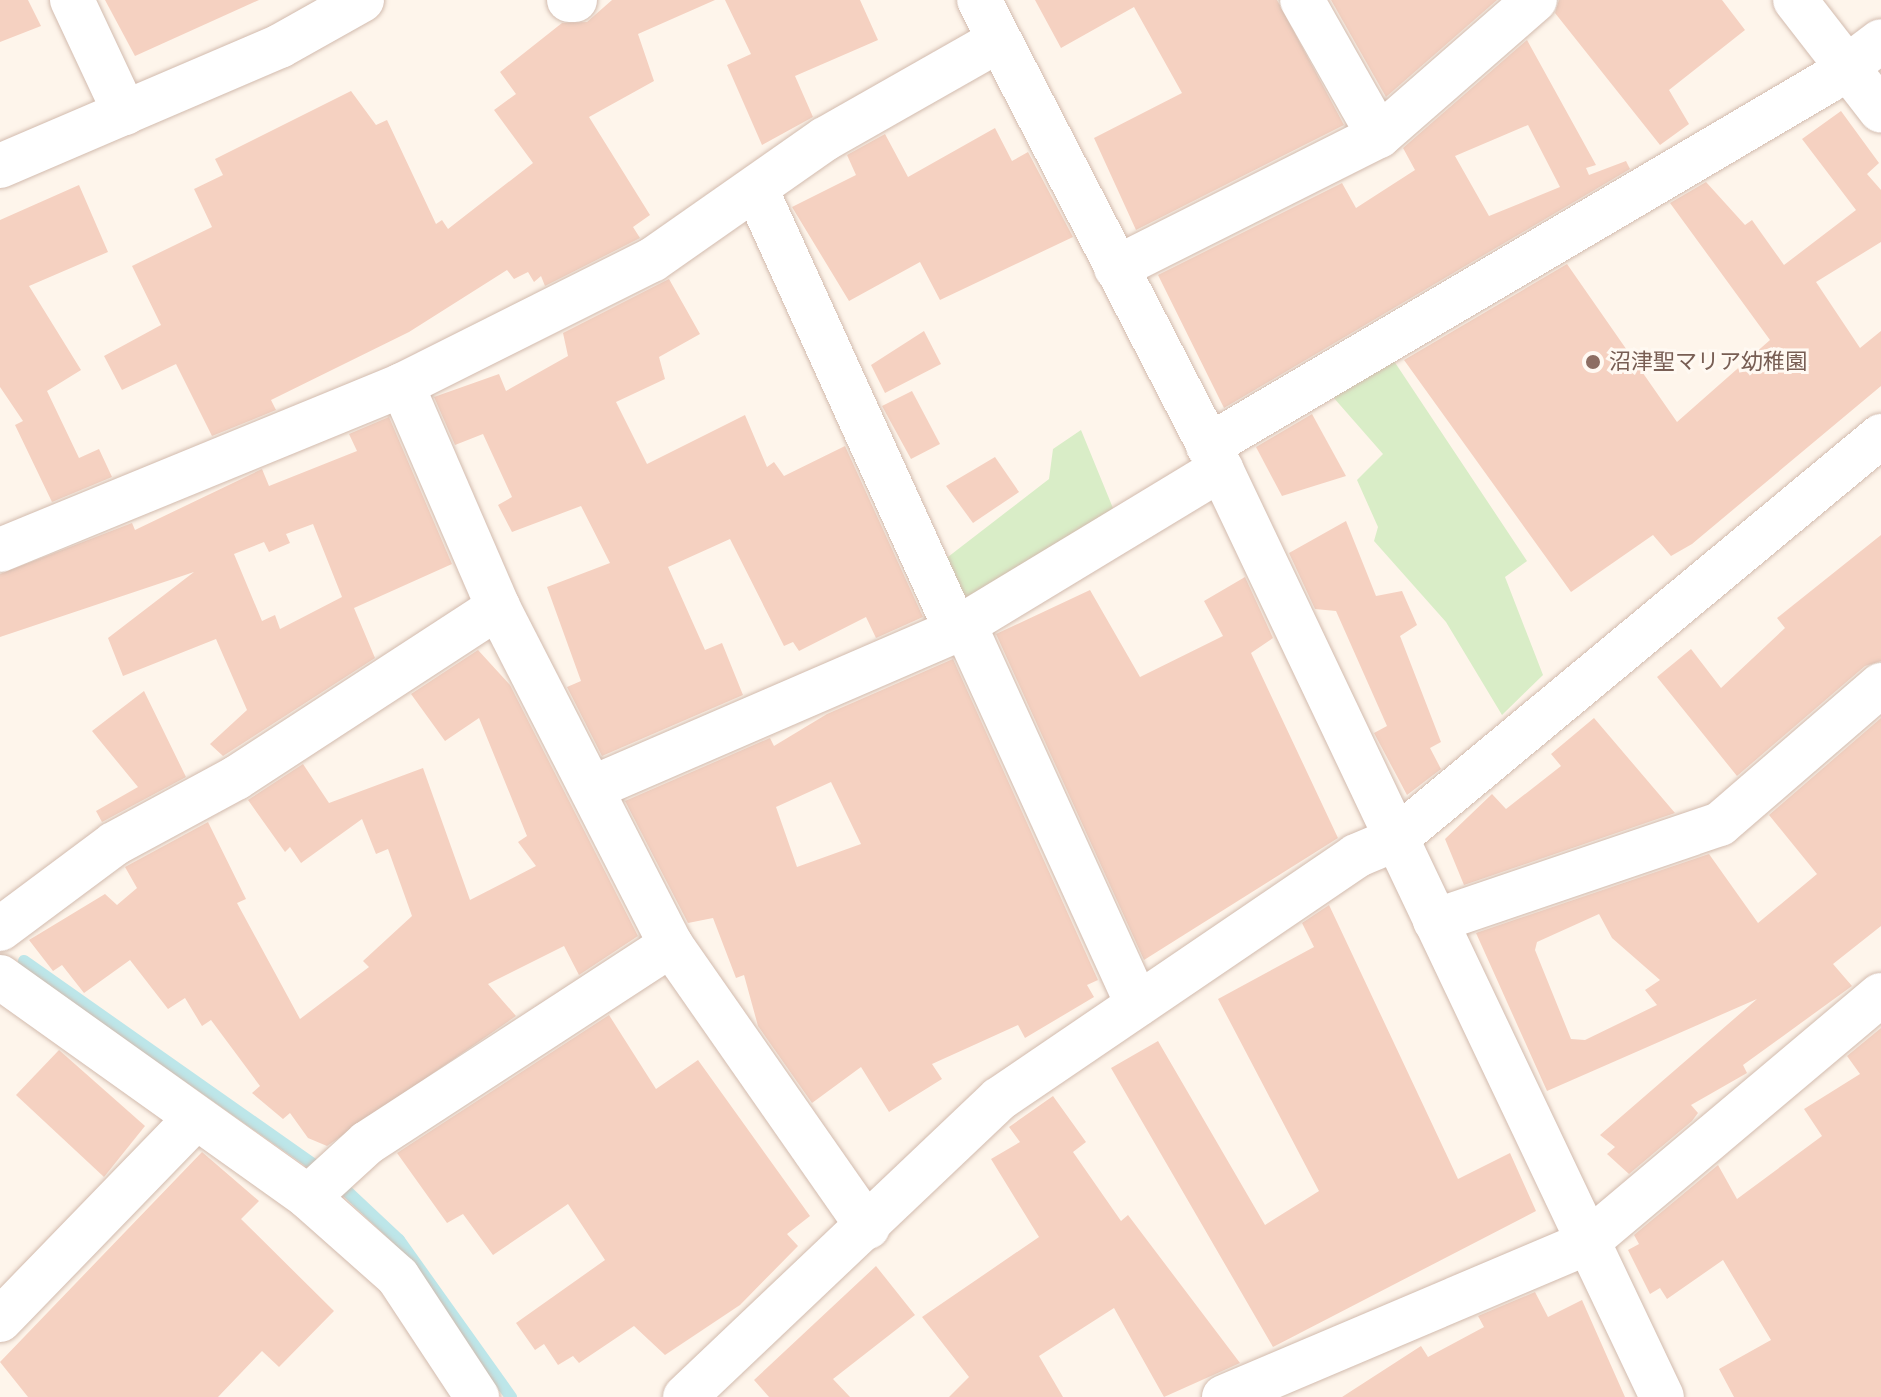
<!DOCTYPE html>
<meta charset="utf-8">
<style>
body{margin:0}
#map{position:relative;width:1881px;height:1397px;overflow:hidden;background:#fef5eb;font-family:"DM Sans","Noto Sans JP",sans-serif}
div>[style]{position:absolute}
.green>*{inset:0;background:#d9edc7}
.stream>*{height:12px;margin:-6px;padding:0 6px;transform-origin:6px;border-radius:6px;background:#bde6e9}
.building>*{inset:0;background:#f5d1c1}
.roads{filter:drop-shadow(0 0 2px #d2bbae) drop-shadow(0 0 2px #d2bbae)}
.minor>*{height:44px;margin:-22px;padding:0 22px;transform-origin:22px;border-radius:22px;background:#fff}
.dots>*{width:22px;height:22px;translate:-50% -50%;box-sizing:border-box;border:4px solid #fff9f2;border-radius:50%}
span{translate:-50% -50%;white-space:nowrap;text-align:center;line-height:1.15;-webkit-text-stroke:6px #fff9f2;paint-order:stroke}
.education-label{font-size:22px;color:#785e54}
.left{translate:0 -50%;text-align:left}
</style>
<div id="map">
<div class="green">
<div style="clip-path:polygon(1388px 352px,1527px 561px,1505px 577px,1543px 675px,1502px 715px,1446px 622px,1374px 541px,1378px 527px,1357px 480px,1383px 454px,1326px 389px)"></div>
<div style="clip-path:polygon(1081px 430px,1115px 513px,969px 611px,944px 560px,1049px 479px,1053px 449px)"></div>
</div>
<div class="stream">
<div style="left:24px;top:961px;width:365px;rotate:35.1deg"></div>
<div style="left:337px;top:1182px;width:85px;rotate:43.1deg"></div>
<div style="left:399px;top:1240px;width:193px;rotate:54.5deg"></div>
</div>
<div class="building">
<div style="clip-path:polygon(0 0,28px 0,41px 26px,0 42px)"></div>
<div style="clip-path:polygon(105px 0,259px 0,135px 56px)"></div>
<div style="clip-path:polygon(612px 0,715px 0,638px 34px,654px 81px,589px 117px,650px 215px,633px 227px,640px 238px,545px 286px,541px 276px,534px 282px,528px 272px,514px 279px,507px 270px,409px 332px,271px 400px,276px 410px,212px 436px,176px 364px,122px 390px,104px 356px,161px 325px,132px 266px,212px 227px,194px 189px,223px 175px,215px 159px,351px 91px,376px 125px,387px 120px,436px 224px,442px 220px,448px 229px,533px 163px,494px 110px,516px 94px,500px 72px,562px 23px,587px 22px)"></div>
<div style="clip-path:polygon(725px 0,860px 0,878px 40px,795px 76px,813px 117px,762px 145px,727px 65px,751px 54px)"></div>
<div style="clip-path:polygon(1035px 0,1277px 0,1344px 125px,1136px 230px,1094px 138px,1182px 93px,1134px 7px,1061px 48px)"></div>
<div style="clip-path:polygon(1331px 0,1497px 0,1386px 97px)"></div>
<div style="clip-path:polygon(1559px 0,1722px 0,1745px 30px,1669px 90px,1689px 124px,1660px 145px,1555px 13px)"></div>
<div style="clip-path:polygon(evenodd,1527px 40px,1596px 165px,1586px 168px,1589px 175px,1626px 161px,1630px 169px,1224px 408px,1158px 275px,1342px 183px,1356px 208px,1415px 170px,1403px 148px,1527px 40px,1528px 125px,1560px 187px,1489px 216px,1455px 156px,1528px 125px)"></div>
<div style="clip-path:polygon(1841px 111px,1879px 163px,1867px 174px,1881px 190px,1881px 242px,1816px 282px,1860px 348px,1881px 331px,1881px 386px,1692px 544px,1671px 556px,1653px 535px,1571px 592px,1404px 360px,1567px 264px,1677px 422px,1770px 340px,1670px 203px,1706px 182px,1745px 225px,1752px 220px,1784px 265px,1856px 210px,1802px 139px)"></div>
<div style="clip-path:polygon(995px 128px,1012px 161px,1028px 152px,1073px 237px,940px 300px,920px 262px,849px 301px,792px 207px,856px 175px,847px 155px,885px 134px,908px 177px)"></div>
<div style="clip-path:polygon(79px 185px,108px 252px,29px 286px,81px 370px,47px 391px,79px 458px,99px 449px,112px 477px,52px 502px,15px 425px,23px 421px,0 387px,0 220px)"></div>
<div style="clip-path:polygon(669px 279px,700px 334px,659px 357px,665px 379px,616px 402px,647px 464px,745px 415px,767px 467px,774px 462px,784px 476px,845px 446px,923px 617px,876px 638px,866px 617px,799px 651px,793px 642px,784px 646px,730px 539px,668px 567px,705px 650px,722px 643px,743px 695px,602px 756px,567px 687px,581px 681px,547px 587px,610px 563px,581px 506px,512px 532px,498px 505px,512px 497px,483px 434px,455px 445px,434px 397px,499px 374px,506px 391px,568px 356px,563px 333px)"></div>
<div style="clip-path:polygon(924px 331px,941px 364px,885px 393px,871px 365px)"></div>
<div style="clip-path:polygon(912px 391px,940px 444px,911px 459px,882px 406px)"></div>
<div style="clip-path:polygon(1312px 414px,1346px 476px,1282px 496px,1256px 447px)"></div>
<div style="clip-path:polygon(evenodd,389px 417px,452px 564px,354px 608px,375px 658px,223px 756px,210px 744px,247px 710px,216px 639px,123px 676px,108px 638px,194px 572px,0 637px,0 574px,132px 523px,135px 530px,262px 469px,269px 486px,357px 451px,349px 434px,389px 417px,313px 524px,342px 597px,280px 629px,275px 615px,262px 621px,234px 554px,264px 542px,269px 552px,290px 543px,286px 534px,313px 524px)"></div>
<div style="clip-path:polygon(995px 457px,1019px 492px,973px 523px,946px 486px)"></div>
<div style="clip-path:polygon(1346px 521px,1376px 596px,1402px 591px,1417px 625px,1400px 636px,1441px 742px,1430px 748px,1441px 769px,1407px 795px,1374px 733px,1387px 726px,1336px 611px,1315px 609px,1289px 553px)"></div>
<div style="clip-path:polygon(1881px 535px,1881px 661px,1865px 666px,1737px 776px,1657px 677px,1691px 649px,1721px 688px,1785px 628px,1777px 618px)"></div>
<div style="clip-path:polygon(1245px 577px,1273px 638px,1251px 653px,1338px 838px,1144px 960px,996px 634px,1090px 590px,1140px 677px,1223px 636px,1204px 601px)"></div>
<div style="clip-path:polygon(478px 650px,510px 685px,638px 936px,579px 975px,564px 946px,488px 984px,516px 1016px,327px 1146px,308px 1138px,290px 1113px,283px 1119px,252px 1093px,260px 1086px,211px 1020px,202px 1026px,185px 998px,168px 1009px,130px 960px,84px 993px,62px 965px,53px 971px,29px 940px,105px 894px,117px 905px,137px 888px,125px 867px,208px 822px,246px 899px,237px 903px,300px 1019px,369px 967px,363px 961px,412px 916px,388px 849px,376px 854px,362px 819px,301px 863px,290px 847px,285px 852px,248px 800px,303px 764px,329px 803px,423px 768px,470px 900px,536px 866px,518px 842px,527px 836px,479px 718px,445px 741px,411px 694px)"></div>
<div style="clip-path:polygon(evenodd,953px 659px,1098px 980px,1087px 985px,1094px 997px,1025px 1038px,1018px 1025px,932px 1064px,942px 1079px,889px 1112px,861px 1067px,812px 1103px,758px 1026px,744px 975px,736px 978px,713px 918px,688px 923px,625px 801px,770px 738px,774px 746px,827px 714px,953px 659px,831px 782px,861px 844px,797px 867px,776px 807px,831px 782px)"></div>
<div style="clip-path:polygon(144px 691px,186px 777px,102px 822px,96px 811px,138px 787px,92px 731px)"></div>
<div style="clip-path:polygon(1594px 718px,1675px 813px,1464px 885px,1445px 839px,1492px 794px,1506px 809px,1561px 766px,1551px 754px)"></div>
<div style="clip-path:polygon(evenodd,1881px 718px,1881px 926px,1833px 964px,1852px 986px,1743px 1065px,1747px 1073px,1691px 1105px,1698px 1113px,1692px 1121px,1629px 1174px,1607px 1154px,1615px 1147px,1600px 1135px,1757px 999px,1547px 1091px,1476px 933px,1709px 854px,1758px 923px,1817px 874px,1769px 815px,1881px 718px,1599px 914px,1612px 938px,1660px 980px,1645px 990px,1657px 1005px,1585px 1040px,1571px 1039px,1535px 950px,1537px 942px,1599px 914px)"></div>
<div style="clip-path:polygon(1329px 905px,1458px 1179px,1510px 1153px,1536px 1211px,1273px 1347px,1111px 1068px,1158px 1041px,1265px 1225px,1319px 1191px,1218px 999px,1314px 947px,1302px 923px)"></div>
<div style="clip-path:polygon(609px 1015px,656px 1089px,698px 1060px,810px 1216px,787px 1234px,798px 1246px,740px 1305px,665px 1355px,634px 1326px,579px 1363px,573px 1356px,558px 1365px,544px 1344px,535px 1350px,516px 1323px,605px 1260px,568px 1204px,493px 1255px,463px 1214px,447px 1223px,397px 1153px)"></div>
<div style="clip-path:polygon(1881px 1028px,1881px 1397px,1734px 1397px,1719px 1369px,1771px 1340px,1723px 1260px,1667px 1299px,1660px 1288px,1650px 1294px,1628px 1250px,1639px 1244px,1634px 1235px,1718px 1165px,1737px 1199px,1822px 1136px,1804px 1109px,1860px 1074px,1847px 1056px)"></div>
<div style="clip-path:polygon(59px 1050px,145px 1126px,104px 1177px,16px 1095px)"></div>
<div style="clip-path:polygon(1053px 1096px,1086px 1142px,1073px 1152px,1121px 1221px,1128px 1215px,1240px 1363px,1164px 1397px,1114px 1308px,1039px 1356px,1063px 1397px,949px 1397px,969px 1377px,922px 1317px,1039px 1237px,991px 1159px,1020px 1142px,1009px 1127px)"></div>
<div style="clip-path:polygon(202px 1152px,259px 1201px,241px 1219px,334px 1311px,279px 1367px,262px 1351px,218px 1397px,28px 1397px,0 1362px)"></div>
<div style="clip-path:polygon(876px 1266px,915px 1315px,833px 1379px,850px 1397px,769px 1397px,754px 1380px)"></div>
<div style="clip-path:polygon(1535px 1292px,1548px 1317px,1582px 1300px,1625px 1397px,1342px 1397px,1421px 1346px,1428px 1357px,1484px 1327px,1478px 1316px)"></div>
</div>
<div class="roads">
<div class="minor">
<div style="left:72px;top:0;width:125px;rotate:64.9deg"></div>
<div style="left:569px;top:0;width:6px"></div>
<div style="left:979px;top:0;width:528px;rotate:62.71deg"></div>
<div style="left:1221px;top:469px;width:1027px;rotate:64.58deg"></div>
<div style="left:1302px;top:0;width:156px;rotate:60.5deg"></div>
<div style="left:1795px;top:0;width:140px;rotate:52.2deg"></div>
<div style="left:0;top:166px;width:305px;rotate:-23.2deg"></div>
<div style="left:280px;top:46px;width:94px;rotate:-29.3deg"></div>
<div style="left:756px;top:189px;width:483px;rotate:65.6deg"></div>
<div style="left:1116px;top:268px;width:294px;rotate:-26.7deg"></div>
<div style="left:1379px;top:136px;width:207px;rotate:-41.1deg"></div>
<div style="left:402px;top:385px;width:242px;rotate:66.6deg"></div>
<div style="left:498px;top:607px;width:380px;rotate:62.9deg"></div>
<div style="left:671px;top:945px;width:344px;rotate:55.1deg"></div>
<div style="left:1208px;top:446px;width:719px;rotate:-30.49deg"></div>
<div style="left:1828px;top:81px;width:66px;rotate:-37deg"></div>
<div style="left:0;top:550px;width:435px;rotate:-22.3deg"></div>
<div style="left:402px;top:385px;width:280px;rotate:-26.6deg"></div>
<div style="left:652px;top:260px;width:211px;rotate:-35deg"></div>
<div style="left:825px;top:139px;width:200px;rotate:-29.6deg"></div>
<div style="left:964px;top:624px;width:418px;rotate:65.5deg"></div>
<div style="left:592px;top:788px;width:390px;rotate:-23.4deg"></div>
<div style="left:950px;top:633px;width:317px;rotate:-31.2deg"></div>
<div style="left:1435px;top:921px;width:301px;rotate:-18.8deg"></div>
<div style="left:1720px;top:824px;width:213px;rotate:-40.8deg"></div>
<div style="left:0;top:929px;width:142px;rotate:-36.7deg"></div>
<div style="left:114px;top:844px;width:139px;rotate:-28.4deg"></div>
<div style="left:236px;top:778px;width:313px;rotate:-33.1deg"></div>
<div style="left:0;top:977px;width:379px;rotate:35.5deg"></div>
<div style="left:308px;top:1197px;width:120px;rotate:41.6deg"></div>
<div style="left:398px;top:1277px;width:144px;rotate:56.6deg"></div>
<div style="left:308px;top:1197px;width:80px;rotate:-42.5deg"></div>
<div style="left:367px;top:1143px;width:363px;rotate:-33.1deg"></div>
<div style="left:0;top:1320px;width:281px;rotate:-45.9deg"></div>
<div style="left:685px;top:1397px;width:433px;rotate:-43.5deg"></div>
<div style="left:999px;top:1099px;width:432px;rotate:-34.2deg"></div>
<div style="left:1356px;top:856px;width:41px;rotate:-22.8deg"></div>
<div style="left:1394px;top:840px;width:633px;rotate:-39.68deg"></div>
<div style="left:1224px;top:1397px;width:393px;rotate:-23deg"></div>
<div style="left:1586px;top:1243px;width:385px;rotate:-40.1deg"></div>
</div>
</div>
<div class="dots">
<div style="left:1593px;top:362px;background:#8d6e63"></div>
</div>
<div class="education-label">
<span class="left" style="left:1609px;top:362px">沼津聖マリア幼稚園</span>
</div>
</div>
